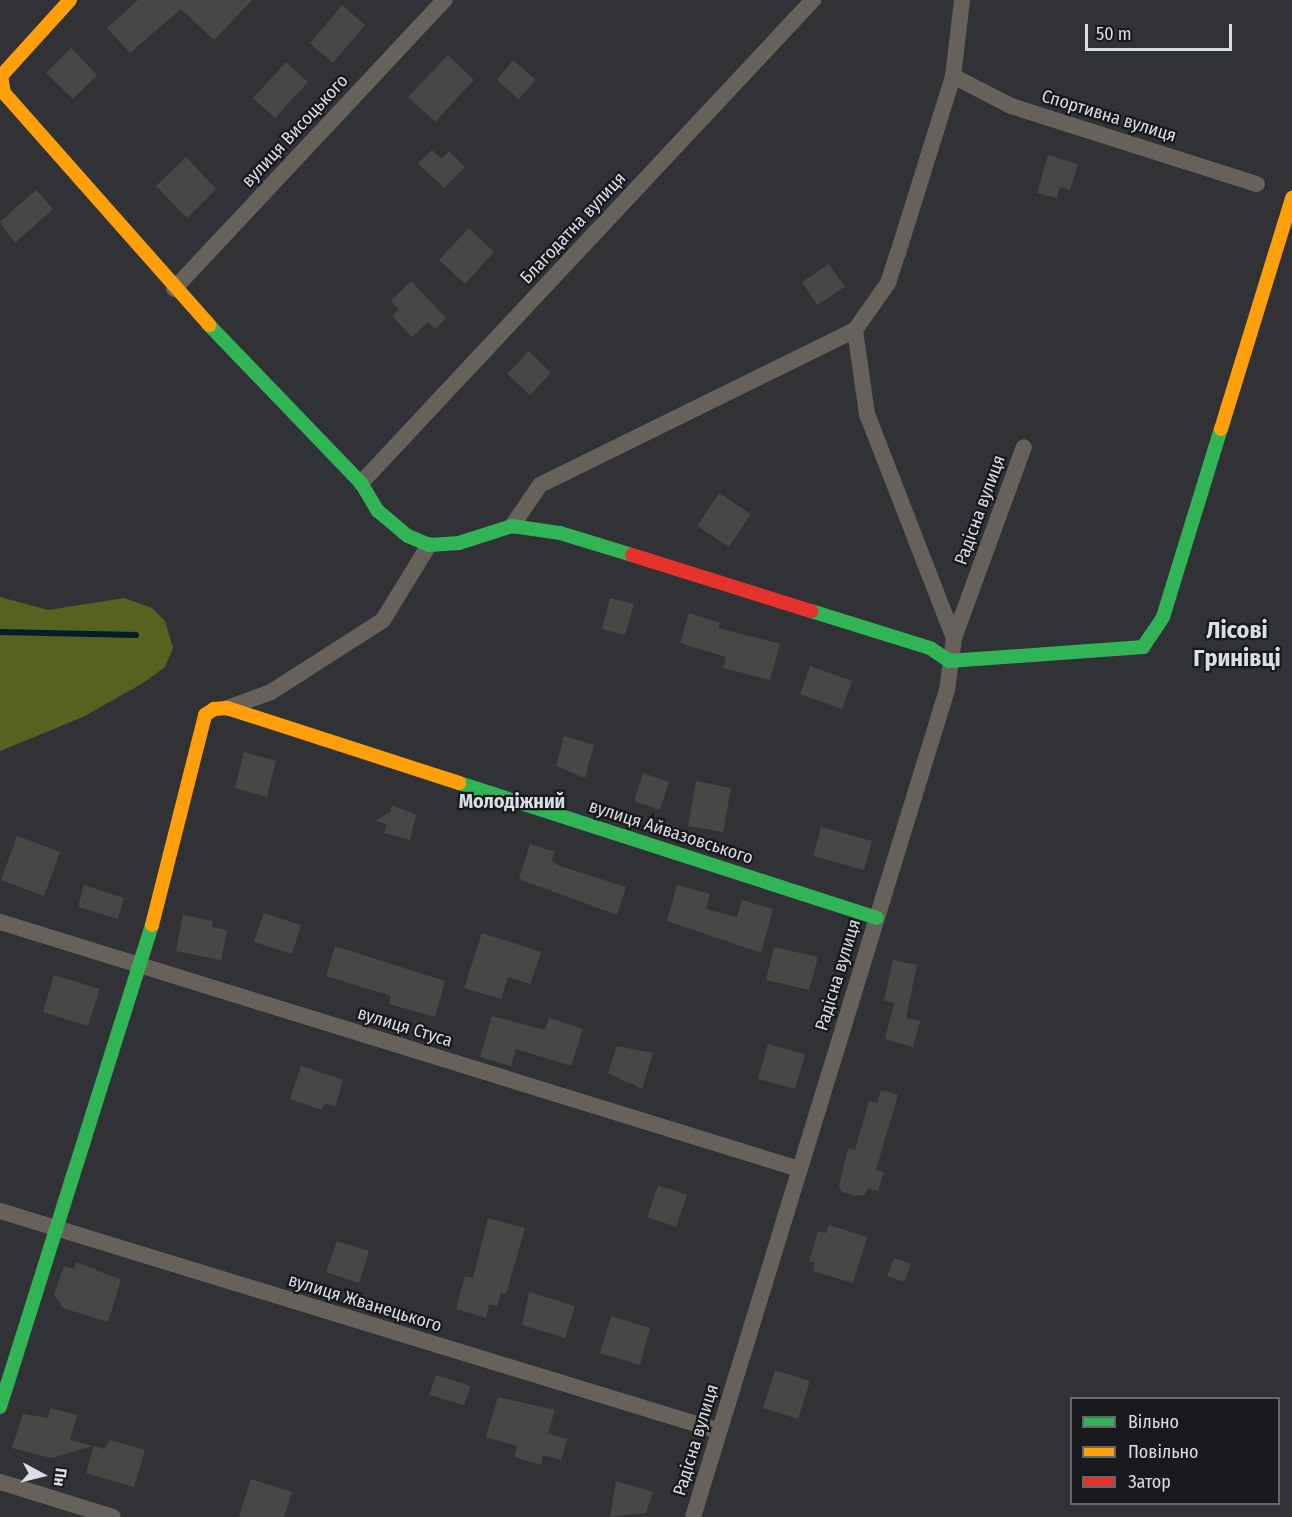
<!DOCTYPE html>
<meta charset="utf-8">
<style>
body{margin:0}
#map{position:relative;width:1292px;height:1517px;overflow:hidden;background:#303235;font-family:"Fira Sans Condensed",sans-serif}
div>[style]{position:absolute}
.forest>*{inset:0;background:#56631f}
.stream>*{height:6px;margin:-3px;padding:0 3px;transform-origin:3px;border-radius:3px;background:#051d29}
.building>*{inset:0;background:#474746}
.street>*{height:16px;margin:-8px;padding:0 8px;transform-origin:8px;border-radius:8px;background:#66625b}
.fast>*{height:14px;margin:-7px;padding:0 7px;transform-origin:7px;border-radius:7px;background:#30b455}
.slow>*{height:14px;margin:-7px;padding:0 7px;transform-origin:7px;border-radius:7px;background:#ff9f0a}
.jam>*{height:14px;margin:-7px;padding:0 7px;transform-origin:7px;border-radius:7px;background:#e5322d}
span{translate:-50% -50%;white-space:nowrap;text-align:center;line-height:1.15;-webkit-text-stroke:4.5px #17191c;paint-order:stroke}
.street-label{font-size:18px;color:#dadde2}
.neighbourhood-label{font-size:20px;color:#d9dee7;font-weight:700}
.district-label{font-size:24px;color:#d9dee7;font-weight:700}
.legend{position:absolute;left:1070px;top:1397px;width:210px;height:108px;box-sizing:border-box;background:#17191c;border:2px solid #65676b;margin:0;padding:8px 10px;list-style:none;font-size:18px;color:#dadde2}
.legend li{display:flex;align-items:center;gap:12px;height:30px}
.legend b{width:30px;border:2px solid #65676b}
.north{position:absolute;left:12px;top:1445px;width:60px;height:60px;-webkit-text-stroke:4px #17191c;paint-order:stroke;rotate:97deg;font-size:16px;font-weight:700;line-height:24px;text-align:center;color:#dadde2}
.north::after{content:'';display:block;margin:auto;width:21px;height:27px;background:#dadde2;clip-path:polygon(50% 0,100% 100%,50% 72%,0 100%)}
.scale{position:absolute;left:1085px;top:24px;width:147px;height:27px;box-sizing:border-box;border:3px solid #dadde2;border-top:0;padding-left:8px;font-size:18px;line-height:21px;white-space:nowrap;color:#dadde2;-webkit-text-stroke:4px #17191c;paint-order:stroke}
</style>
<div id="map">
<div class="forest">
<div style="clip-path:polygon(0 597px,48px 610px,124px 598px,152px 608px,165px 621px,173px 648px,165px 667px,143px 683px,83px 717px,0 751px)"></div>
</div>
<div class="stream">
<div style="left:0;top:632px;width:136px;rotate:1.3deg"></div>
</div>
<div class="building">
<div style="clip-path:polygon(138px 0,252px 0,214px 40px,181px 9px,130px 53px,107px 28px)"></div>
<div style="clip-path:polygon(342px 5px,365px 25px,333px 63px,310px 43px)"></div>
<div style="clip-path:polygon(71px 48px,97px 75px,73px 99px,46px 73px)"></div>
<div style="clip-path:polygon(448px 55px,474px 80px,435px 122px,408px 97px)"></div>
<div style="clip-path:polygon(513px 60px,536px 80px,519px 99px,497px 80px)"></div>
<div style="clip-path:polygon(286px 62px,308px 82px,275px 118px,253px 98px)"></div>
<div style="clip-path:polygon(432px 150px,442px 159px,449px 151px,465px 167px,444px 188px,418px 163px)"></div>
<div style="clip-path:polygon(1048px 155px,1078px 164px,1070px 190px,1060px 187px,1057px 198px,1037px 193px)"></div>
<div style="clip-path:polygon(186px 157px,216px 189px,187px 218px,156px 186px)"></div>
<div style="clip-path:polygon(36px 190px,53px 209px,15px 243px,0 222px)"></div>
<div style="clip-path:polygon(469px 228px,494px 252px,465px 284px,439px 260px)"></div>
<div style="clip-path:polygon(829px 264px,845px 287px,817px 305px,802px 282px)"></div>
<div style="clip-path:polygon(411px 281px,446px 318px,435px 329px,428px 322px,412px 337px,392px 316px,399px 310px,391px 301px)"></div>
<div style="clip-path:polygon(529px 351px,551px 373px,530px 395px,507px 374px)"></div>
<div style="clip-path:polygon(719px 493px,751px 514px,729px 547px,697px 526px)"></div>
<div style="clip-path:polygon(610px 598px,634px 604px,625px 635px,602px 629px)"></div>
<div style="clip-path:polygon(689px 613px,720px 623px,718px 628px,780px 644px,770px 680px,723px 668px,726px 657px,680px 643px)"></div>
<div style="clip-path:polygon(810px 666px,852px 681px,842px 709px,800px 694px)"></div>
<div style="clip-path:polygon(564px 736px,594px 745px,585px 778px,556px 766px)"></div>
<div style="clip-path:polygon(244px 752px,276px 761px,267px 797px,235px 788px)"></div>
<div style="clip-path:polygon(643px 773px,669px 782px,660px 810px,634px 801px)"></div>
<div style="clip-path:polygon(696px 781px,731px 788px,723px 832px,688px 826px)"></div>
<div style="clip-path:polygon(392px 805px,416px 815px,410px 840px,384px 833px,387px 824px,375px 821px,390px 812px)"></div>
<div style="clip-path:polygon(821px 827px,872px 841px,864px 870px,813px 856px)"></div>
<div style="clip-path:polygon(17px 836px,60px 852px,44px 896px,1px 880px)"></div>
<div style="clip-path:polygon(530px 844px,555px 852px,551px 861px,560px 866px,626px 887px,617px 915px,519px 879px)"></div>
<div style="clip-path:polygon(84px 885px,124px 898px,118px 919px,78px 907px)"></div>
<div style="clip-path:polygon(677px 885px,710px 894px,706px 909px,737px 917px,742px 900px,773px 909px,761px 953px,667px 921px)"></div>
<div style="clip-path:polygon(264px 913px,301px 925px,292px 954px,254px 942px)"></div>
<div style="clip-path:polygon(183px 915px,213px 921px,212px 927px,227px 930px,221px 960px,176px 951px)"></div>
<div style="clip-path:polygon(482px 933px,541px 952px,530px 984px,508px 977px,501px 999px,464px 988px)"></div>
<div style="clip-path:polygon(335px 946px,445px 981px,435px 1017px,389px 1004px,391px 996px,326px 976px)"></div>
<div style="clip-path:polygon(774px 947px,818px 957px,809px 990px,766px 980px)"></div>
<div style="clip-path:polygon(893px 960px,917px 965px,906px 1018px,920px 1021px,913px 1047px,885px 1039px,894px 1003px,884px 1001px)"></div>
<div style="clip-path:polygon(54px 975px,100px 989px,88px 1026px,43px 1012px)"></div>
<div style="clip-path:polygon(492px 1016px,545px 1030px,549px 1018px,583px 1029px,571px 1066px,516px 1049px,511px 1066px,480px 1057px)"></div>
<div style="clip-path:polygon(768px 1044px,805px 1054px,795px 1089px,758px 1079px)"></div>
<div style="clip-path:polygon(617px 1046px,653px 1053px,642px 1089px,608px 1073px)"></div>
<div style="clip-path:polygon(301px 1066px,343px 1080px,335px 1107px,325px 1103px,322px 1110px,290px 1099px)"></div>
<div style="clip-path:polygon(881px 1090px,898px 1095px,876px 1170px,884px 1172px,878px 1191px,868px 1188px,865px 1195px,856px 1196px,842px 1192px,839px 1186px,848px 1148px,855px 1150px,869px 1101px,877px 1103px)"></div>
<div style="clip-path:polygon(658px 1185px,687px 1195px,676px 1227px,647px 1217px)"></div>
<div style="clip-path:polygon(488px 1218px,525px 1228px,506px 1294px,501px 1292px,497px 1306px,489px 1304px,486px 1318px,456px 1309px,465px 1276px,473px 1278px)"></div>
<div style="clip-path:polygon(829px 1225px,867px 1237px,853px 1283px,813px 1271px,815px 1263px,809px 1261px,818px 1231px,826px 1233px)"></div>
<div style="clip-path:polygon(337px 1241px,369px 1251px,359px 1283px,326px 1272px)"></div>
<div style="clip-path:polygon(894px 1258px,911px 1264px,904px 1282px,887px 1276px)"></div>
<div style="clip-path:polygon(76px 1262px,121px 1280px,108px 1322px,63px 1308px,54px 1295px,64px 1266px,74px 1269px)"></div>
<div style="clip-path:polygon(529px 1292px,575px 1306px,565px 1338px,522px 1325px)"></div>
<div style="clip-path:polygon(611px 1316px,650px 1328px,640px 1365px,600px 1353px)"></div>
<div style="clip-path:polygon(775px 1370px,810px 1381px,798px 1419px,763px 1408px)"></div>
<div style="clip-path:polygon(436px 1375px,471px 1386px,464px 1405px,429px 1395px)"></div>
<div style="clip-path:polygon(498px 1397px,555px 1410px,548px 1433px,567px 1439px,561px 1460px,543px 1455px,541px 1465px,514px 1457px,517px 1446px,486px 1437px)"></div>
<div style="clip-path:polygon(50px 1408px,77px 1415px,70px 1440px,93px 1446px,51px 1458px,12px 1448px,23px 1414px,48px 1418px)"></div>
<div style="clip-path:polygon(110px 1440px,145px 1450px,134px 1487px,86px 1473px,94px 1446px,104px 1449px)"></div>
<div style="clip-path:polygon(251px 1479px,292px 1492px,284px 1517px,239px 1517px)"></div>
<div style="clip-path:polygon(616px 1481px,653px 1492px,646px 1513px,610px 1517px)"></div>
</div>
<div class="street">
<div style="left:953px;top:76px;width:65px;rotate:27.3deg"></div>
<div style="left:1011px;top:106px;width:258px;rotate:17.6deg"></div>
<div style="left:174px;top:289px;width:396px;rotate:-46.9deg"></div>
<div style="left:855px;top:330px;width:85px;rotate:81.9deg"></div>
<div style="left:867px;top:414px;width:240px;rotate:68.8deg"></div>
<div style="left:361px;top:483px;width:662px;rotate:-46.9deg"></div>
<div style="left:512px;top:526px;width:50px;rotate:-55.7deg"></div>
<div style="left:540px;top:485px;width:351px;rotate:-26.2deg"></div>
<div style="left:855px;top:330px;width:57px;rotate:-54.9deg"></div>
<div style="left:888px;top:283px;width:32px;rotate:-72deg"></div>
<div style="left:898px;top:253px;width:185px;rotate:-72.7deg"></div>
<div style="left:953px;top:76px;width:77px;rotate:-83.2deg"></div>
<div style="left:227px;top:708px;width:47px;rotate:-20deg"></div>
<div style="left:271px;top:692px;width:133px;rotate:-32.7deg"></div>
<div style="left:383px;top:620px;width:88px;rotate:-58.5deg"></div>
<div style="left:0;top:922px;width:836px;rotate:17.18deg"></div>
<div style="left:0;top:1211px;width:752px;rotate:17.01deg"></div>
<div style="left:0;top:1482px;width:118px;rotate:17.2deg"></div>
<div style="left:693px;top:1517px;width:865px;rotate:-72.93deg"></div>
<div style="left:947px;top:690px;width:52px;rotate:-82.3deg"></div>
<div style="left:954px;top:638px;width:203px;rotate:-69.9deg"></div>
</div>
<div class="fast">
<div style="left:209px;top:325px;width:219px;rotate:46.1deg"></div>
<div style="left:361px;top:483px;width:33px;rotate:59deg"></div>
<div style="left:378px;top:511px;width:39px;rotate:40deg"></div>
<div style="left:408px;top:536px;width:23px;rotate:23deg"></div>
<div style="left:429px;top:545px;width:30px;rotate:-4deg"></div>
<div style="left:459px;top:543px;width:56px;rotate:-17.8deg"></div>
<div style="left:512px;top:526px;width:49px;rotate:8.3deg"></div>
<div style="left:560px;top:533px;width:75px;rotate:17deg"></div>
<div style="left:811px;top:611px;width:125px;rotate:17.3deg"></div>
<div style="left:930px;top:648px;width:23px;rotate:34deg"></div>
<div style="left:949px;top:661px;width:195px;rotate:-4.1deg"></div>
<div style="left:1143px;top:647px;width:36px;rotate:-56deg"></div>
<div style="left:1163px;top:617px;width:197px;rotate:-72.9deg"></div>
<div style="left:459px;top:783px;width:439px;rotate:17.9deg"></div>
<div style="left:0;top:1407px;width:505px;rotate:-72.5deg"></div>
</div>
<div class="slow">
<div style="left:70px;top:0;width:103px;rotate:132.2deg"></div>
<div style="left:1px;top:76px;width:17px;rotate:80deg"></div>
<div style="left:4px;top:93px;width:310px;rotate:48.5deg"></div>
<div style="left:1221px;top:429px;width:242px;rotate:-72.9deg"></div>
<div style="left:152px;top:925px;width:217px;rotate:-75.8deg"></div>
<div style="left:205px;top:715px;width:11px;rotate:-34deg"></div>
<div style="left:214px;top:709px;width:13px;rotate:-4deg"></div>
<div style="left:227px;top:708px;width:244px;rotate:17.9deg"></div>
</div>
<div class="jam">
<div style="left:632px;top:555px;width:188px;rotate:17.4deg"></div>
</div>
<div class="street-label">
<span style="left:1109px;top:116px;rotate:17deg">Спортивна вулиця</span>
<span style="left:295px;top:131px;rotate:-47deg">вулиця Висоцького</span>
<span style="left:573px;top:228px;rotate:-47deg">Благодатна вулиця</span>
<span style="left:980px;top:510px;rotate:-70deg">Радісна вулиця</span>
<span style="left:671px;top:832px;rotate:18deg">вулиця Айвазовського</span>
<span style="left:838px;top:975px;rotate:-73deg">Радісна вулиця</span>
<span style="left:405px;top:1027px;rotate:17deg">вулиця Стуса</span>
<span style="left:365px;top:1303px;rotate:17deg">вулиця Жванецького</span>
<span style="left:696px;top:1440px;rotate:-73deg">Радісна вулиця</span>
</div>
<div class="neighbourhood-label">
<span style="left:512px;top:801px">Молодіжний</span>
</div>
<div class="district-label">
<span style="left:1237px;top:645px">Лісові<br>Гринівці</span>
</div>
<ul class="legend">
<li><b style="height:8px;background:#30b455"></b>Вільно</li>
<li><b style="height:8px;background:#ff9f0a"></b>Повільно</li>
<li><b style="height:8px;background:#e5322d"></b>Затор</li>
</ul>
<div class="north">Пн</div>
<div class="scale">50 m</div>
</div>
